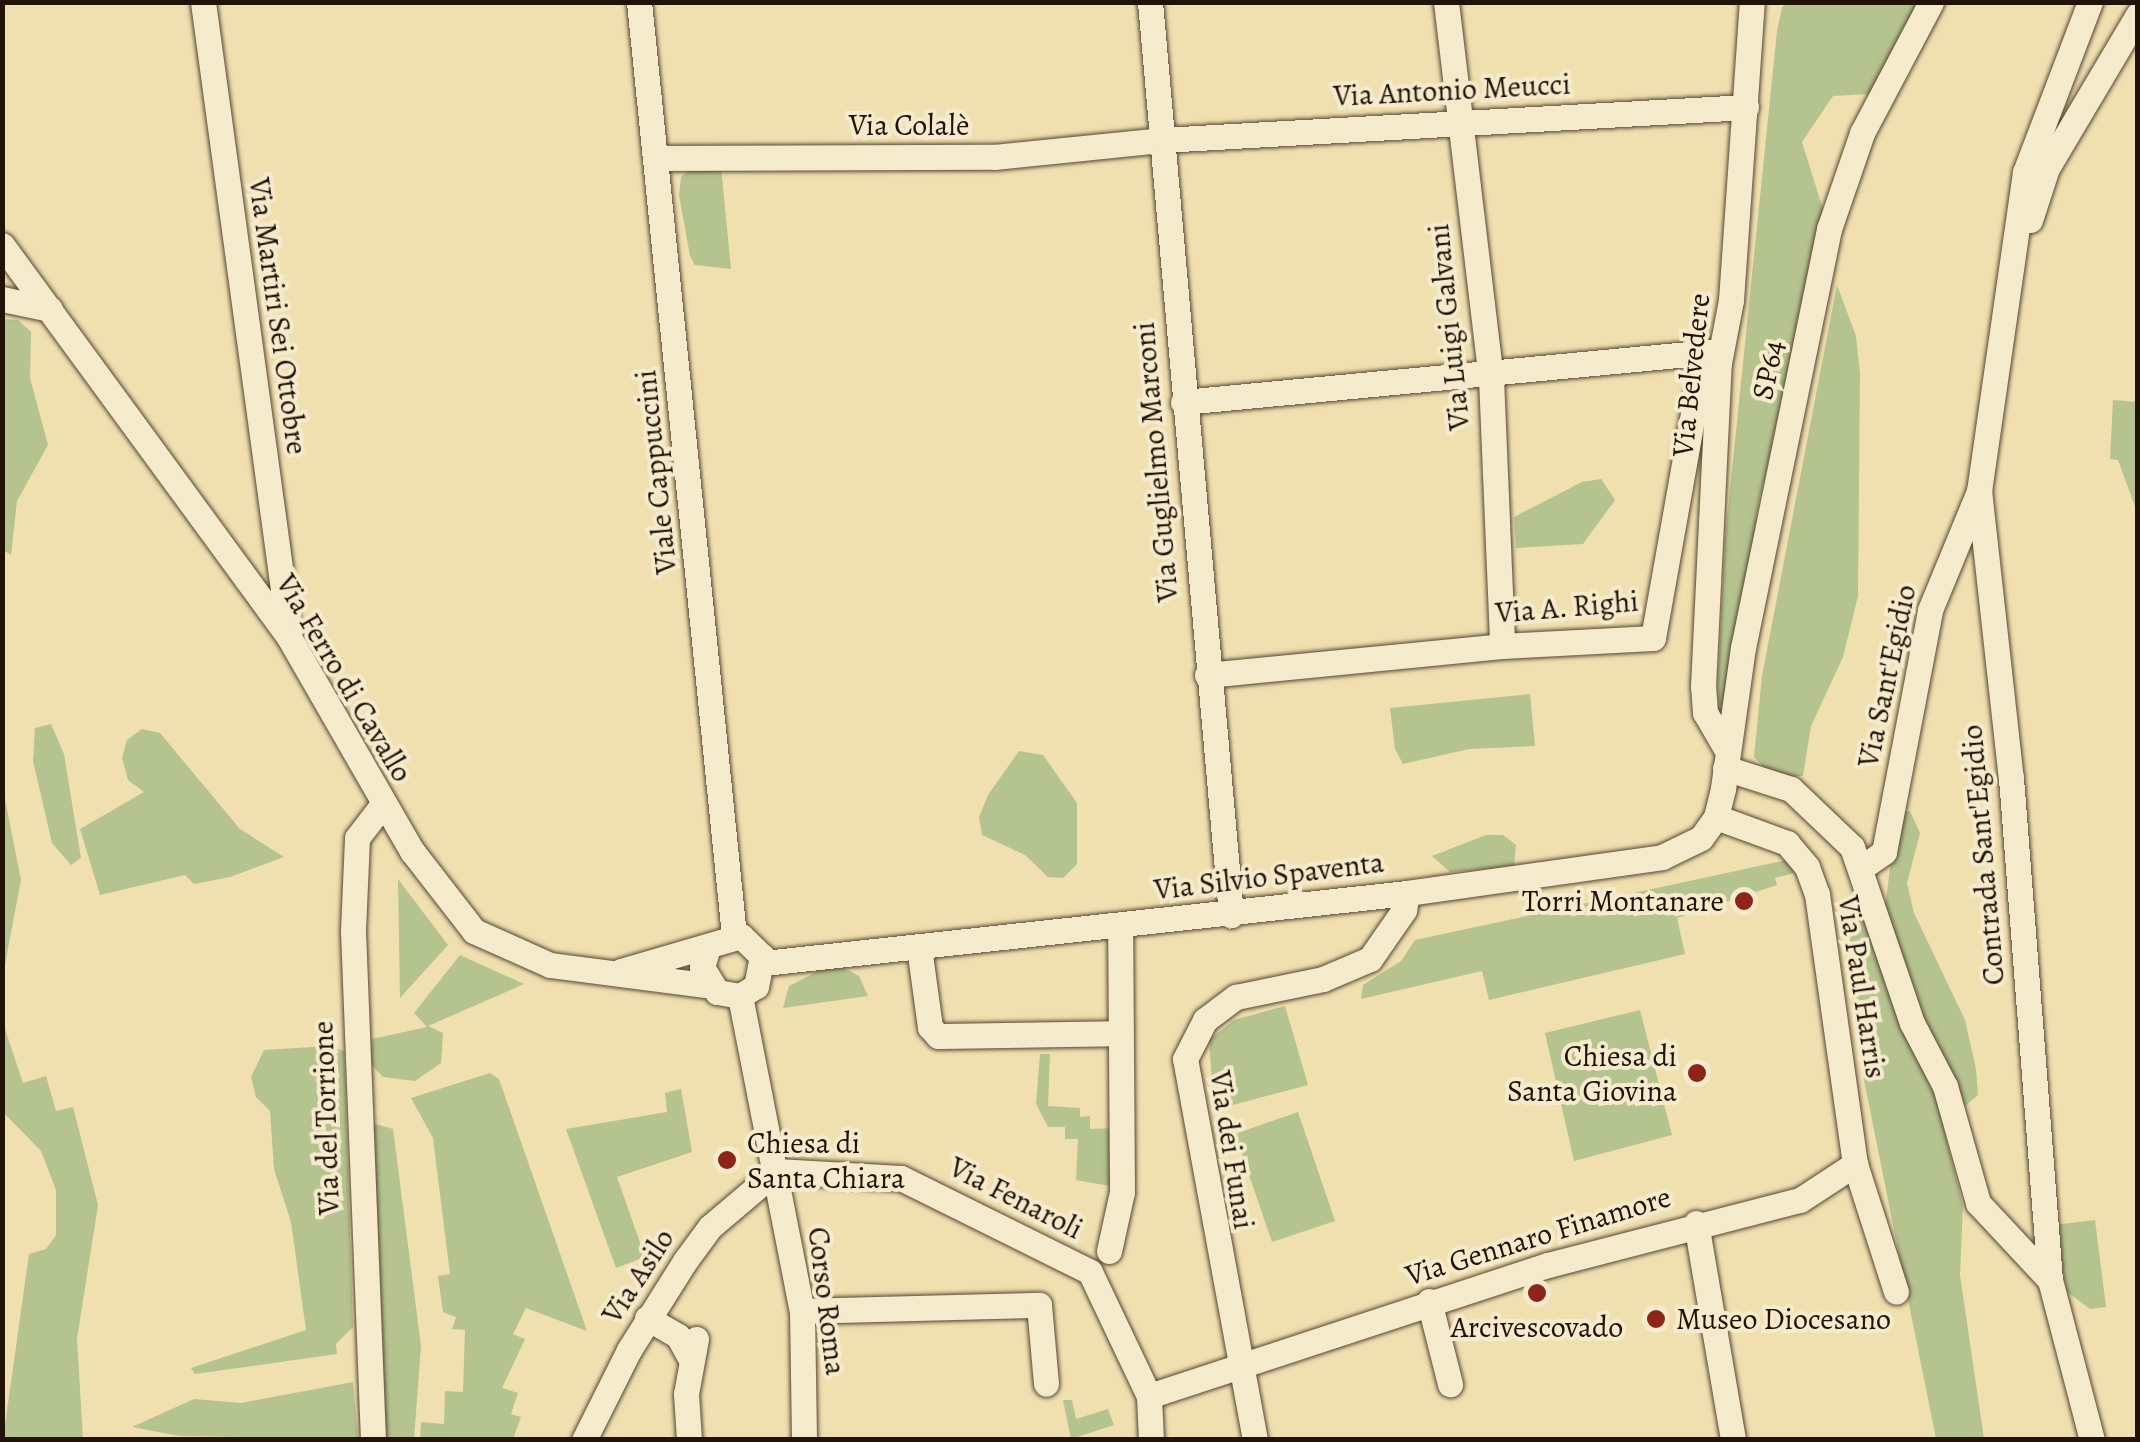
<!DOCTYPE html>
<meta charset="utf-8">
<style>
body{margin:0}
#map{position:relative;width:2140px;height:1442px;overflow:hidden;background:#f0dfaf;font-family:Alegreya,serif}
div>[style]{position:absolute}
.green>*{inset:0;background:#b5c38e}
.roads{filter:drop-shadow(0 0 2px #554632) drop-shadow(0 0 2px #554632)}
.minor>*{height:25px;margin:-12.5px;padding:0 12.5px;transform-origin:12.5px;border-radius:12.5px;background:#f5eacb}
.dots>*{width:28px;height:28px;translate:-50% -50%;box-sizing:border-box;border:5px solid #f5eacb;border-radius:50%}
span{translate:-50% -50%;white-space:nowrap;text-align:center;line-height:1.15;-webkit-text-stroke:8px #f5eacb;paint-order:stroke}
.street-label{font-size:30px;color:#211308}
.poi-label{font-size:30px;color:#211308}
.right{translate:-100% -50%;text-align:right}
.left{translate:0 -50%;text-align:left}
.frame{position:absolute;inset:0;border:5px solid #211308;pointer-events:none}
</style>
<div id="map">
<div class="green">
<div style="clip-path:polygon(1790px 2px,1925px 3px,1870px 94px,1833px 96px,1802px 142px,1827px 222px,1759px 501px,1729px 711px,1719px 704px,1718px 683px,1725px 539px,1777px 31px,1782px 7px)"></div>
<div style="clip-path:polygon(692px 167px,721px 167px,731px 269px,695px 265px,690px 256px,679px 195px,681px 177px)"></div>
<div style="clip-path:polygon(1837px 285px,1856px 336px,1860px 374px,1858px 596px,1843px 657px,1811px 726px,1803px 776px,1773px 776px,1754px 757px,1762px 676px)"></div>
<div style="clip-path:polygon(2px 319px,18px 320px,31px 332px,30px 378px,48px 445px,17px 501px,11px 555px,2px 549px)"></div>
<div style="clip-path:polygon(2113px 400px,2137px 402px,2137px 512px,2118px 460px,2110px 459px)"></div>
<div style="clip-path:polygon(1601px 479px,1615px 500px,1583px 544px,1516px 548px,1514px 517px,1582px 482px)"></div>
<div style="clip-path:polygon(1530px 694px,1535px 746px,1469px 749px,1403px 764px,1395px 749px,1390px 708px)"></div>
<div style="clip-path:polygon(51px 724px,64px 754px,81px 858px,71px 865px,52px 843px,33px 761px,35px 728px)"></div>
<div style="clip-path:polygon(142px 729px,160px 733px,240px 829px,284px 857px,230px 877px,194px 884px,185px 875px,100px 895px,80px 829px,144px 792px,128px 780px,122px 758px,127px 740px)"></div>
<div style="clip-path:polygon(1019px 751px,1043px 755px,1077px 803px,1077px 864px,1063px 878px,1048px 877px,1025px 855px,982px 835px,979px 817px,988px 795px)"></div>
<div style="clip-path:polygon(2px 784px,21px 880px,3px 975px,2px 975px)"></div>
<div style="clip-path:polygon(1910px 811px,1920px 833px,1907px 883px,1914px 913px,1965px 1020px,1976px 1069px,1978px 1095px,1943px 1125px,1963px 1206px,1960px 1275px,1984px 1439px,1936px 1439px,1864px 1080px,1848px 919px,1884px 916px,1897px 812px)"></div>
<div style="clip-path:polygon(1486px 835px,1503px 835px,1516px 845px,1514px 866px,1450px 872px,1432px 856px)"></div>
<div style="clip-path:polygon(1787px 860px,1794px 873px,1775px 878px,1777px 885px,1677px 918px,1685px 954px,1489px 1000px,1482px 971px,1361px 999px,1363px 985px,1401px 961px,1415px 940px)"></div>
<div style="clip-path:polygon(398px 879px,448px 945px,400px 998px)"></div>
<div style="clip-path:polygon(460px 955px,524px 984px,428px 1026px,443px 1033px,441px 1063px,415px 1081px,383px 1077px,369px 1062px,372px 1039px,427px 1027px,414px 1013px)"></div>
<div style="clip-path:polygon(834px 963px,859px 976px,868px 996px,783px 1008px,789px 986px)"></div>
<div style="clip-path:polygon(1285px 1006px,1308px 1085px,1214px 1110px,1209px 1040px,1234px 1020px)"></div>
<div style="clip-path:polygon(1640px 1010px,1672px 1135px,1574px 1161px,1545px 1033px)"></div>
<div style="clip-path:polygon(2px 1020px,23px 1083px,46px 1076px,56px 1111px,73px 1107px,98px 1205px,77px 1339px,83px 1439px,3px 1439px,29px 1254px,46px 1249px,56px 1235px,56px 1190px,41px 1151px,3px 1112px)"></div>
<div style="clip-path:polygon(329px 1046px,344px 1051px,353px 1327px,336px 1344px,337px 1354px,195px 1374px,191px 1368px,306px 1330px,291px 1222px,274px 1169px,270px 1111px,256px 1097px,251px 1077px,264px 1050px)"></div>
<div style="clip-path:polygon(1040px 1054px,1050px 1054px,1048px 1106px,1080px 1108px,1080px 1117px,1090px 1116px,1090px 1129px,1114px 1128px,1110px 1186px,1076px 1180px,1078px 1139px,1065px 1139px,1065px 1127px,1048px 1127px,1036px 1104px)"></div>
<div style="clip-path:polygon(490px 1073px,499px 1079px,587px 1331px,526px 1308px,513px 1334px,525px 1339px,502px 1388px,518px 1393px,511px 1414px,521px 1417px,513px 1439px,420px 1439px,421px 1422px,444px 1424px,445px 1391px,463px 1392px,465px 1330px,452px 1329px,456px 1317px,443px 1312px,438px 1276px,450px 1274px,433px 1138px,411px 1098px)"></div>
<div style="clip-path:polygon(681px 1089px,692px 1152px,617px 1177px,645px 1257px,616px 1268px,566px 1129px,667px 1112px,665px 1093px)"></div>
<div style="clip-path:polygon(1298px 1112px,1335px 1221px,1272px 1242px,1235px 1134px)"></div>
<div style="clip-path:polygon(372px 1123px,393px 1129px,421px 1346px,414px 1439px,386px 1439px,371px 1233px)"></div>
<div style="clip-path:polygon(2095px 1220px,2106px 1307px,2090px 1309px,2067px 1292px,2054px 1225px)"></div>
<div style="clip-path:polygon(353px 1382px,358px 1439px,179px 1436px,132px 1427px,194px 1399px,241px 1403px)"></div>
<div style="clip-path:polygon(1063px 1400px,1072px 1400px,1076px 1419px,1108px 1409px,1114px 1425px,1071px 1439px)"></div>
</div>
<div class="roads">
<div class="minor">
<div style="left:203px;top:2px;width:638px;rotate:82.25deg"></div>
<div style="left:639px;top:2px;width:938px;rotate:84.19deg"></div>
<div style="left:1150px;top:2px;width:917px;rotate:84.93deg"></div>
<div style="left:1446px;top:2px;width:379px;rotate:83.2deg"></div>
<div style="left:1491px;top:378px;width:268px;rotate:87.6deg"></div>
<div style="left:2090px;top:2px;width:182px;rotate:110.9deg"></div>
<div style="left:2025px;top:172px;width:321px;rotate:98.2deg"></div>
<div style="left:1979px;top:490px;width:290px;rotate:83.7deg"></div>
<div style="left:2011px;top:778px;width:504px;rotate:85.56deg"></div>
<div style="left:2050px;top:1280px;width:165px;rotate:75.3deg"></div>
<div style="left:656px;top:158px;width:338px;rotate:-0.2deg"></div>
<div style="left:994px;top:157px;width:169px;rotate:-5.8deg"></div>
<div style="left:1162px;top:140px;width:585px;rotate:-3.23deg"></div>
<div style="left:2030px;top:220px;width:55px;rotate:-71.9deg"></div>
<div style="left:2047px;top:168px;width:178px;rotate:-59.3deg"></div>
<div style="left:2px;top:245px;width:488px;rotate:53.8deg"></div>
<div style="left:290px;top:639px;width:245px;rotate:60.1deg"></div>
<div style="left:412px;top:851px;width:101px;rotate:52.2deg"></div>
<div style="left:474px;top:931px;width:83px;rotate:24.1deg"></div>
<div style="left:550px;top:965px;width:162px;rotate:7.4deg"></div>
<div style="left:2px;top:299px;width:49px;rotate:11.8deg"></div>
<div style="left:1183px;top:402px;width:539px;rotate:-5.43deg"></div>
<div style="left:1207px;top:675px;width:296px;rotate:-5.6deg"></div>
<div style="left:1502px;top:646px;width:151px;rotate:-3deg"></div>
<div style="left:1653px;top:638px;width:246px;rotate:-79.9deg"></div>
<div style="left:1696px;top:396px;width:40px;rotate:-55.1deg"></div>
<div style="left:1725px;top:747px;width:39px;rotate:-120deg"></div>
<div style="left:1705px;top:713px;width:27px;rotate:-94deg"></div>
<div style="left:1703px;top:686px;width:323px;rotate:-87.2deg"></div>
<div style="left:1719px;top:363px;width:64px;rotate:-79.2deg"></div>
<div style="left:1731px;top:300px;width:299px;rotate:-86deg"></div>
<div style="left:1725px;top:768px;width:69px;rotate:17.7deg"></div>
<div style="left:1791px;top:789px;width:84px;rotate:43.6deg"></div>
<div style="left:1852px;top:847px;width:186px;rotate:71.2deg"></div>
<div style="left:1912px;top:1023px;width:71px;rotate:62.4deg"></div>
<div style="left:1945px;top:1086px;width:122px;rotate:74.2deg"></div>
<div style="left:1978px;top:1203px;width:105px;rotate:46.9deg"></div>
<div style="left:1716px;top:817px;width:76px;rotate:20.1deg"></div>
<div style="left:1787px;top:843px;width:31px;rotate:50deg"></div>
<div style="left:1807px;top:867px;width:29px;rotate:70deg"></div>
<div style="left:1817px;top:894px;width:273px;rotate:82deg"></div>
<div style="left:1855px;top:1164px;width:134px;rotate:72.2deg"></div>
<div style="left:1861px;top:868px;width:28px;rotate:-35deg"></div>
<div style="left:1884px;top:852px;width:246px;rotate:-79.2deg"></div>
<div style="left:1930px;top:610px;width:129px;rotate:-67.6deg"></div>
<div style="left:919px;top:947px;width:81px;rotate:82.2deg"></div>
<div style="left:930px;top:1027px;width:12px;rotate:48deg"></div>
<div style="left:938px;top:1036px;width:181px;rotate:-0.9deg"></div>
<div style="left:764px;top:963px;width:647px;rotate:-6.21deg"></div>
<div style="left:1407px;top:893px;width:258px;rotate:-8deg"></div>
<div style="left:1662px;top:857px;width:43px;rotate:-26deg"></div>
<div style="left:1701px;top:838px;width:26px;rotate:-54deg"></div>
<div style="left:1716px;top:817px;width:30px;rotate:-76deg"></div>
<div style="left:1723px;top:788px;width:141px;rotate:-81.9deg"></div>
<div style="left:1743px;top:648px;width:428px;rotate:-78.4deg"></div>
<div style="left:1829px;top:229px;width:102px;rotate:-71deg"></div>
<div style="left:1862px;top:133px;width:148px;rotate:-62.2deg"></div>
<div style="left:621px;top:971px;width:125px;rotate:-16.3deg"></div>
<div style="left:741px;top:936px;width:29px;rotate:44deg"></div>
<div style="left:762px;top:956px;width:31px;rotate:101deg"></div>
<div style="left:756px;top:986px;width:19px;rotate:148deg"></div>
<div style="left:740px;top:996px;width:23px;rotate:-170deg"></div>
<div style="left:717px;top:992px;width:29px;rotate:-121deg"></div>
<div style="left:702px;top:967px;width:21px;rotate:-73deg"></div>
<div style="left:740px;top:996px;width:321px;rotate:78.9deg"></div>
<div style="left:802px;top:1311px;width:129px;rotate:89.1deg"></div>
<div style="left:1696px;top:1223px;width:220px;rotate:80.3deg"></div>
<div style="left:1109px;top:1251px;width:60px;rotate:-77.6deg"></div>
<div style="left:1122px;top:1192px;width:266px;rotate:-90.4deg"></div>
<div style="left:1429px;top:1301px;width:86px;rotate:75.8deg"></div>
<div style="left:802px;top:1311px;width:237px;rotate:-1.5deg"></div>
<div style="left:1039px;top:1305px;width:79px;rotate:84.9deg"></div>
<div style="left:647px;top:1318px;width:36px;rotate:30deg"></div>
<div style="left:678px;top:1336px;width:23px;rotate:61deg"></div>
<div style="left:1149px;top:1396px;width:420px;rotate:-18.2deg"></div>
<div style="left:1548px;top:1265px;width:260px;rotate:-14.5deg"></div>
<div style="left:1800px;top:1200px;width:66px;rotate:-33.2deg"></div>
<div style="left:373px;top:1440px;width:510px;rotate:-92.25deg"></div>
<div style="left:353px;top:930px;width:92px;rotate:-87.5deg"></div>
<div style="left:357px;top:838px;width:43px;rotate:-52.6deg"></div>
<div style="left:584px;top:1440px;width:101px;rotate:-63.4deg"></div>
<div style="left:629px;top:1350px;width:105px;rotate:-57.8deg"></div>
<div style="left:685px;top:1261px;width:42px;rotate:-53.7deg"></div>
<div style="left:710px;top:1227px;width:87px;rotate:-40.3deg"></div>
<div style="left:776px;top:1171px;width:125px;rotate:3.2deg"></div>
<div style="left:901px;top:1178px;width:211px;rotate:26.4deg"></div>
<div style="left:1090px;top:1272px;width:137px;rotate:64.6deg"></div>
<div style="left:1149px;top:1396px;width:44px;rotate:87.4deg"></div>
<div style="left:689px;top:1440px;width:46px;rotate:-93.7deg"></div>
<div style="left:686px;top:1394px;width:56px;rotate:-79.7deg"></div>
<div style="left:1255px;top:1440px;width:387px;rotate:-100.4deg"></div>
<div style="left:1185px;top:1059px;width:44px;rotate:-62.9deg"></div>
<div style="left:1205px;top:1020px;width:39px;rotate:-37deg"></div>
<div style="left:1236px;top:997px;width:89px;rotate:-11.7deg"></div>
<div style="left:1323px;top:979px;width:51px;rotate:-23.1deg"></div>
<div style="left:1370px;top:959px;width:60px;rotate:-55.2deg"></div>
<div style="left:1404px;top:910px;width:17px;rotate:-80deg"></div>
</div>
</div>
<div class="dots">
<div style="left:1744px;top:901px;background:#8f2418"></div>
<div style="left:1697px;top:1073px;background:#8f2418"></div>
<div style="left:727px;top:1160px;background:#8f2418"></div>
<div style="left:1537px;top:1293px;background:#8f2418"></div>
<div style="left:1656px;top:1319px;background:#8f2418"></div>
</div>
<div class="street-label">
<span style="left:1452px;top:90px;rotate:-3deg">Via Antonio Meucci</span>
<span style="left:909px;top:125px">Via Colalè</span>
<span style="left:278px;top:316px;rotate:82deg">Via Martiri Sei Ottobre</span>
<span style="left:1449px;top:327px;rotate:-96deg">Via Luigi Galvani</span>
<span style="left:1768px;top:370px;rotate:-78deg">SP64</span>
<span style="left:1691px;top:375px;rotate:-84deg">Via Belvedere</span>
<span style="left:1156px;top:462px;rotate:-95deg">Via Guglielmo Marconi</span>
<span style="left:656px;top:472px;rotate:-96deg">Viale Cappuccini</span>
<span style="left:1567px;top:607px;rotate:-5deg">Via A. Righi</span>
<span style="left:1887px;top:676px;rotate:-78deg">Via Sant'Egidio</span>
<span style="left:344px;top:678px;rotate:59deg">Via Ferro di Cavallo</span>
<span style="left:1983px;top:855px;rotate:-95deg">Contrada Sant'Egidio</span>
<span style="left:1269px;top:876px;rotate:-7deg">Via Silvio Spaventa</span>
<span style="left:1862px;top:987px;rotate:81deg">Via Paul Harris</span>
<span style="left:326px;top:1118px;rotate:-92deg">Via del Torrione</span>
<span style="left:1232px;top:1150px;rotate:81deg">Via dei Funai</span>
<span style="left:1016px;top:1198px;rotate:27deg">Via Fenaroli</span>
<span style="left:1538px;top:1236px;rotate:-17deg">Via Gennaro Finamore</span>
<span style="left:638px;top:1276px;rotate:-57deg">Via Asilo</span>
<span style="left:827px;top:1301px;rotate:83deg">Corso Roma</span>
</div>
<div class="poi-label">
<span class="right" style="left:1724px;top:901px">Torri Montanare</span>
<span class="right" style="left:1677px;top:1073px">Chiesa di<br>Santa Giovina</span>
<span class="left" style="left:747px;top:1160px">Chiesa di<br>Santa Chiara</span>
<span class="left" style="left:1676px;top:1319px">Museo Diocesano</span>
<span style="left:1537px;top:1327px">Arcivescovado</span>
</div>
<div class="frame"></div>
</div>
